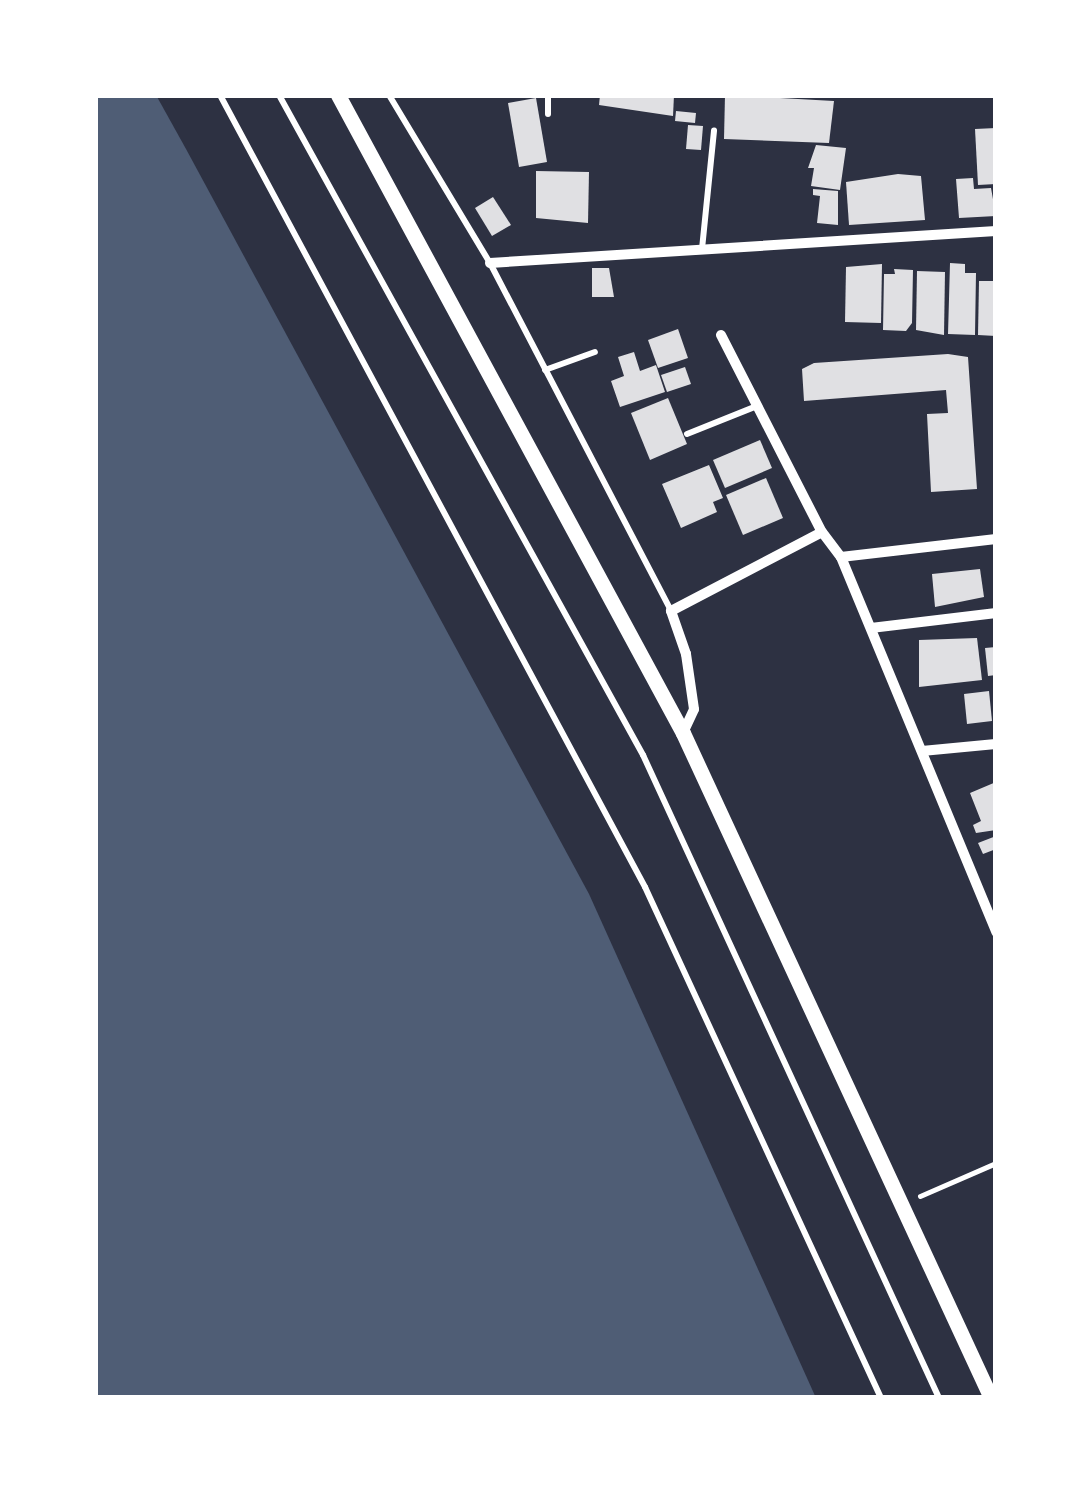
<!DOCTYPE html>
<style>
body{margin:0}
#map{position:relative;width:1091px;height:1493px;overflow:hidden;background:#2d3142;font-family:"Noto Serif",serif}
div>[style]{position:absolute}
.water>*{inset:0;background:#4f5d75}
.building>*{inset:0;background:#e0e0e3}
.path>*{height:5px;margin:-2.5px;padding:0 2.5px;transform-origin:2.5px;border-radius:2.5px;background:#fff}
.service>*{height:6px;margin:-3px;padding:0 3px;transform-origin:3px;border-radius:3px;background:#fff}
.minor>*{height:10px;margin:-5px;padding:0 5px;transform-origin:5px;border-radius:5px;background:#fff}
.tertiary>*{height:15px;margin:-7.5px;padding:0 7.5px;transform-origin:7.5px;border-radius:7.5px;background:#fff}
span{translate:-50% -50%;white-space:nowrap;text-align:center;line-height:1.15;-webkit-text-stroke:10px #fff;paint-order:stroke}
.frame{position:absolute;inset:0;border:98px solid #fff;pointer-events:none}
</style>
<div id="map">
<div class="water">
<div style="clip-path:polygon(95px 95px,156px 95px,186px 149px,589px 894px,816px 1398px,95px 1398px)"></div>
</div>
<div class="building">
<div style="clip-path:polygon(600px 95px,674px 95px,673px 116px,599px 105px)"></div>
<div style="clip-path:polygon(725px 95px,834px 101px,829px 143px,724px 139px)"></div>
<div style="clip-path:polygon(536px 98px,547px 162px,519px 167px,508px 103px)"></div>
<div style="clip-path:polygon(676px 111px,696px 113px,695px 123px,675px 121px)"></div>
<div style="clip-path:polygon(688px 125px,703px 126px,701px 150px,686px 149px)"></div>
<div style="clip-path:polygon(996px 128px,996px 184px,978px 185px,975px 129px)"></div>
<div style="clip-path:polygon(816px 145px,846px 148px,840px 190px,811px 186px,814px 168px,808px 168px)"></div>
<div style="clip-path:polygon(536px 171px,589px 172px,588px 223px,536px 218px)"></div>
<div style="clip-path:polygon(898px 174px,921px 176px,925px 220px,849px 225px,846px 182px)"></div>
<div style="clip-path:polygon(973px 178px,974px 189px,991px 188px,996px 216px,959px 218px,956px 179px)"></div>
<div style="clip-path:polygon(813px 189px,838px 191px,838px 225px,817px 223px,820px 196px,813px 195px)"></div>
<div style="clip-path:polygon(493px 197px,511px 225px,492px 236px,475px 208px)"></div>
<div style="clip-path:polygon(950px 263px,965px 264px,965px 273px,976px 273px,975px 335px,948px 334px)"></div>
<div style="clip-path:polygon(882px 264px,881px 323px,845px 322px,846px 267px)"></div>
<div style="clip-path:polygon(592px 268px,609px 268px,614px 297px,592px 297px)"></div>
<div style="clip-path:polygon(894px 269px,913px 270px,912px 323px,906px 331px,883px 330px,884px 274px,895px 274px)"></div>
<div style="clip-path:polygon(917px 271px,945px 272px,944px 335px,916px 330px)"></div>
<div style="clip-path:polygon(979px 281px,995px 281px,996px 336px,978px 335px)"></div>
<div style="clip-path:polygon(678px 329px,688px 358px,658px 368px,648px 340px)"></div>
<div style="clip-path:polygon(634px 352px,640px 371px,656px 365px,665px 392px,620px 407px,611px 381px,624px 376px,618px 357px)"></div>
<div style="clip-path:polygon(948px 354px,968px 357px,977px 489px,931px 492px,927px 414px,948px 413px,946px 390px,804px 401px,802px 369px,814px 363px)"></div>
<div style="clip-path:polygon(685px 367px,691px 384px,667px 392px,661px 375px)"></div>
<div style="clip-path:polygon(668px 398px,687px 444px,650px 460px,631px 413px)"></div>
<div style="clip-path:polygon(760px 440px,772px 468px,725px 488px,713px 460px)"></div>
<div style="clip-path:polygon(709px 465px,723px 498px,713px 502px,717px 512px,681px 528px,662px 484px)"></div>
<div style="clip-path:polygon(766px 478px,783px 518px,743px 535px,726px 495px)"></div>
<div style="clip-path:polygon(980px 569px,984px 597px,935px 607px,932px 574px)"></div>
<div style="clip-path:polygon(977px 638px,982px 680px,919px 687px,919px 640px)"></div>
<div style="clip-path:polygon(996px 647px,996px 675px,988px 676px,985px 648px)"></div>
<div style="clip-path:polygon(989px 691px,992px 721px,967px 724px,964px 694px)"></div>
<div style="clip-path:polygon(996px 782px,996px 830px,976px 833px,973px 825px,981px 821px,970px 793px)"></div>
<div style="clip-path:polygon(996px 836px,996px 849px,983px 854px,978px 843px)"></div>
</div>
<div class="path">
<div style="left:920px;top:1196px;width:83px;rotate:-23.5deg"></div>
</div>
<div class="service">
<div style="left:220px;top:95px;width:899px;rotate:61.78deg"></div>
<div style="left:645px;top:887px;width:563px;rotate:65.21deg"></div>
<div style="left:279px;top:95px;width:754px;rotate:61.12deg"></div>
<div style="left:643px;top:755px;width:708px;rotate:65.28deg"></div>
<div style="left:389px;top:95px;width:196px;rotate:59deg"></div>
<div style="left:490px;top:263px;width:392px;rotate:62.5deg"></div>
<div style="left:548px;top:95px;width:19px;rotate:90deg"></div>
<div style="left:702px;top:249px;width:119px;rotate:-84.2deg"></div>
<div style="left:545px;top:370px;width:53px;rotate:-19.8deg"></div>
<div style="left:687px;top:434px;width:75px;rotate:-21.8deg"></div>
</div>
<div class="minor">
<div style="left:490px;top:263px;width:507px;rotate:-3.62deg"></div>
<div style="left:721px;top:335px;width:221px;rotate:62.9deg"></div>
<div style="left:841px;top:557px;width:156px;rotate:-6.6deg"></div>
<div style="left:871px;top:628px;width:126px;rotate:-6.8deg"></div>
<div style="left:683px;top:733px;width:26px;rotate:-65deg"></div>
<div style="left:694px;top:709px;width:56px;rotate:-98.3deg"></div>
<div style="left:686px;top:654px;width:46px;rotate:-109.2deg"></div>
<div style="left:671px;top:611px;width:170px;rotate:-27.6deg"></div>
<div style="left:822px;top:532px;width:31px;rotate:53deg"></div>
<div style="left:841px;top:557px;width:406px;rotate:67.5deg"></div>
<div style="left:922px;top:751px;width:74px;rotate:-5.4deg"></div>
</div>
<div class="tertiary">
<div style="left:338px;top:95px;width:725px;rotate:61.6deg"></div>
<div style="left:683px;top:733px;width:733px;rotate:65.15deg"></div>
</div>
<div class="frame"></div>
</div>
